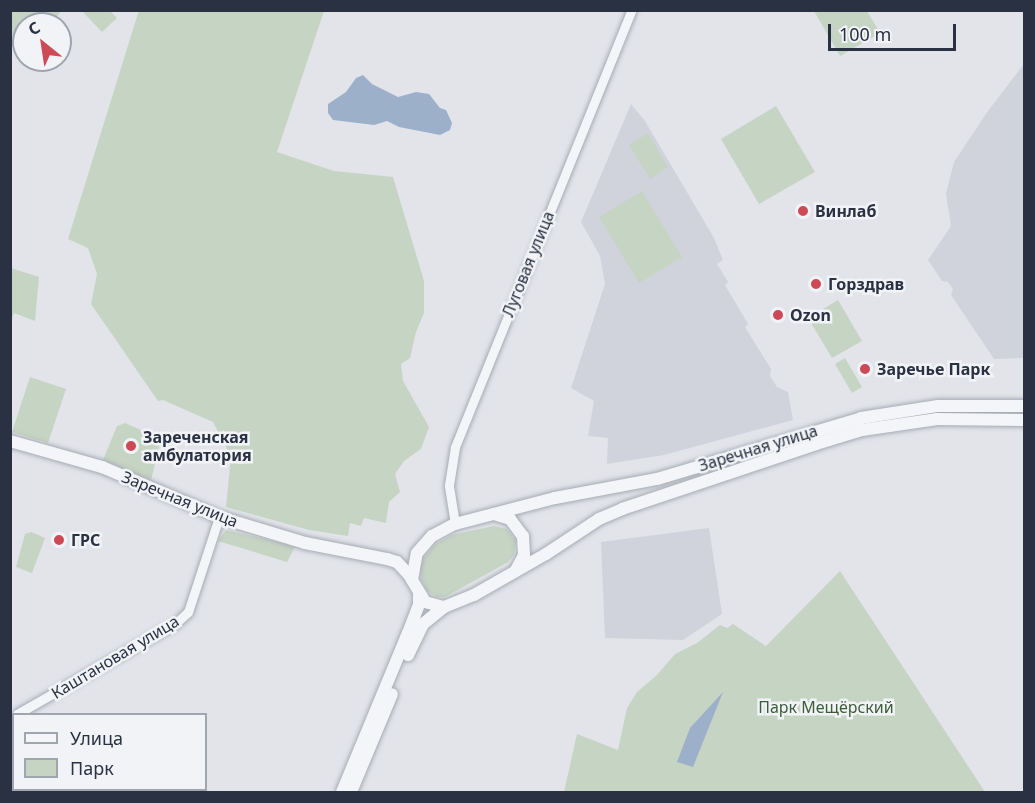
<!DOCTYPE html>
<meta charset="utf-8">
<style>
body{margin:0}
#map{position:relative;width:1035px;height:803px;overflow:hidden;background:#e2e4ea;font-family:"Noto Sans",sans-serif}
div>[style]{position:absolute}
.built>*{inset:0;background:#d0d3dc}
.green>*{inset:0;background:#c6d4c3}
.water>*{inset:0;background:#9db0c9}
.roads{filter:drop-shadow(0 0 2px #a7abb4) drop-shadow(0 0 2px #a7abb4)}
.minor>*{height:9px;margin:-4.5px;padding:0 4.5px;transform-origin:4.5px;border-radius:4.5px;background:#f4f5f8}
.tertiary>*{height:12px;margin:-6px;padding:0 6px;transform-origin:6px;border-radius:6px;background:#f4f5f8}
.dots>*{width:16px;height:16px;translate:-50% -50%;box-sizing:border-box;border:3px solid #f1f3f7;border-radius:50%}
span{translate:-50% -50%;white-space:nowrap;text-align:center;line-height:1.15;-webkit-text-stroke:5px #f1f3f7;paint-order:stroke}
.poi-label{font-size:16px;color:#2a3142;font-weight:700}
.left{translate:0 -50%;text-align:left}
.street-label{font-size:16px;color:#2a3142}
.park-label{font-size:16px;color:#3c5d37}
.frame{position:absolute;inset:0;border:12px solid #2a3142;pointer-events:none}
.legend{position:absolute;left:12px;top:713px;width:195px;height:78px;box-sizing:border-box;background:#f1f3f7;border:2px solid #a1a5af;margin:0;padding:8px 10px;list-style:none;font-size:18px;color:#2a3142}
.legend li{display:flex;align-items:center;gap:12px;height:30px}
.legend b{width:30px;border:2px solid #a1a5af}
.north{position:absolute;left:12px;top:12px;width:60px;height:60px;box-sizing:border-box;background:#f1f3f7;border:2px solid #a1a5af;border-radius:50%;rotate:330deg;font-size:16px;font-weight:700;line-height:24px;text-align:center;color:#2a3142}
.north::after{content:'';display:block;margin:auto;width:21px;height:27px;background:#cd4955;clip-path:polygon(50% 0,100% 100%,50% 72%,0 100%)}
.scale{position:absolute;left:828px;top:24px;width:128px;height:27px;box-sizing:border-box;border:3px solid #2a3142;border-top:0;padding-left:8px;font-size:18px;line-height:21px;white-space:nowrap;color:#2a3142;-webkit-text-stroke:4px #f1f3f7;paint-order:stroke}
</style>
<div id="map">
<div class="built">
<div style="clip-path:polygon(1024px 64px,1024px 358px,994px 359px,951px 295px,953px 289px,948px 282px,942px 281px,928px 260px,951px 226px,946px 194px,954px 162px,988px 111px)"></div>
<div style="clip-path:polygon(631px 104px,645px 121px,714px 238px,723px 260px,717px 264px,728px 282px,725px 285px,748px 324px,745px 327px,771px 369px,770px 376px,777px 387px,788px 392px,793px 420px,664px 455px,607px 464px,608px 438px,588px 436px,594px 401px,571px 388px,605px 284px,600px 256px,581px 222px)"></div>
<div style="clip-path:polygon(709px 528px,722px 614px,683px 640px,605px 638px,601px 542px)"></div>
</div>
<div class="green">
<div style="clip-path:polygon(11px 10px,61px 10px,61px 11px,52px 24px,24px 24px,24px 48px,11px 46px)"></div>
<div style="clip-path:polygon(139px 10px,324px 11px,277px 152px,334px 171px,393px 177px,424px 281px,424px 313px,416px 332px,410px 358px,401px 364px,403px 381px,429px 427px,421px 449px,404px 461px,395px 474px,400px 492px,389px 502px,386px 523px,364px 518px,361px 526px,350px 523px,348px 536px,309px 530px,226px 507px,231px 457px,213px 422px,163px 400px,158px 401px,91px 304px,97px 274px,88px 248px,68px 239px)"></div>
<div style="clip-path:polygon(82px 11px,110px 11px,117px 18px,102px 32px)"></div>
<div style="clip-path:polygon(814px 11px,867px 11px,880px 33px,840px 56px)"></div>
<div style="clip-path:polygon(776px 106px,815px 172px,759px 204px,721px 139px)"></div>
<div style="clip-path:polygon(648px 133px,668px 167px,650px 179px,629px 145px)"></div>
<div style="clip-path:polygon(642px 191px,682px 257px,639px 283px,599px 217px)"></div>
<div style="clip-path:polygon(11px 268px,39px 277px,35px 321px,14px 313px,11px 321px)"></div>
<div style="clip-path:polygon(838px 300px,862px 341px,832px 358px,808px 318px)"></div>
<div style="clip-path:polygon(845px 358px,862px 387px,852px 393px,835px 364px)"></div>
<div style="clip-path:polygon(30px 377px,66px 389px,48px 443px,12px 432px)"></div>
<div style="clip-path:polygon(125px 423px,161px 439px,151px 480px,103px 460px,117px 426px)"></div>
<div style="clip-path:polygon(494px 526px,507px 529px,516px 541px,514px 555px,508px 562px,445px 597px,437px 597px,427px 591px,421px 578px,420px 569px,423px 559px,435px 544px,452px 535px)"></div>
<div style="clip-path:polygon(226px 530px,281px 543px,295px 547px,287px 562px,218px 541px)"></div>
<div style="clip-path:polygon(31px 532px,45px 538px,32px 573px,16px 567px,25px 534px)"></div>
<div style="clip-path:polygon(840px 571px,985px 792px,564px 792px,577px 734px,618px 750px,627px 708px,637px 692px,657px 675px,675px 654px,697px 643px,720px 625px,727px 628px,733px 624px,766px 646px)"></div>
</div>
<div class="water">
<div style="clip-path:polygon(363px 75px,372px 84px,398px 97px,416px 92px,429px 94px,440px 108px,446px 110px,452px 123px,450px 130px,440px 135px,399px 127px,387px 121px,374px 125px,333px 120px,328px 113px,328px 104px,346px 92px,356px 78px)"></div>
<div style="clip-path:polygon(723px 692px,693px 767px,677px 762px,690px 728px)"></div>
</div>
<div class="roads">
<div class="minor">
<div style="left:455px;top:524px;width:39px;rotate:-99deg"></div>
<div style="left:449px;top:485px;width:38px;rotate:-81deg"></div>
<div style="left:455px;top:447px;width:471px;rotate:-68deg"></div>
<div style="left:17px;top:714px;width:183px;rotate:-29.8deg"></div>
<div style="left:176px;top:623px;width:16px;rotate:-43deg"></div>
<div style="left:188px;top:612px;width:100px;rotate:-71.9deg"></div>
</div>
<div class="tertiary">
<div style="left:10px;top:441px;width:96px;rotate:15.8deg"></div>
<div style="left:102px;top:467px;width:127px;rotate:23.1deg"></div>
<div style="left:219px;top:517px;width:90px;rotate:16.8deg"></div>
<div style="left:305px;top:543px;width:84px;rotate:11deg"></div>
<div style="left:387px;top:559px;width:10px;rotate:17deg"></div>
<div style="left:397px;top:562px;width:18px;rotate:47deg"></div>
<div style="left:409px;top:575px;width:31px;rotate:59deg"></div>
<div style="left:425px;top:602px;width:20px;rotate:15deg"></div>
<div style="left:444px;top:607px;width:32px;rotate:-22deg"></div>
<div style="left:474px;top:595px;width:83px;rotate:-29.7deg"></div>
<div style="left:546px;top:554px;width:64px;rotate:-33.4deg"></div>
<div style="left:599px;top:519px;width:25px;rotate:-23deg"></div>
<div style="left:622px;top:509px;width:205px;rotate:-18.5deg"></div>
<div style="left:816px;top:444px;width:48px;rotate:-16.9deg"></div>
<div style="left:862px;top:430px;width:76px;rotate:-8.3deg"></div>
<div style="left:937px;top:419px;width:87px;rotate:0.7deg"></div>
<div style="left:494px;top:514px;width:17px;rotate:17deg"></div>
<div style="left:510px;top:519px;width:21px;rotate:53deg"></div>
<div style="left:523px;top:536px;width:19px;rotate:87deg"></div>
<div style="left:524px;top:555px;width:17px;rotate:118deg"></div>
<div style="left:412px;top:580px;width:27px;rotate:-80deg"></div>
<div style="left:417px;top:553px;width:23px;rotate:-49deg"></div>
<div style="left:432px;top:536px;width:26px;rotate:-28deg"></div>
<div style="left:455px;top:524px;width:103px;rotate:-14.6deg"></div>
<div style="left:555px;top:498px;width:104px;rotate:-10.6deg"></div>
<div style="left:657px;top:479px;width:213px;rotate:-16.6deg"></div>
<div style="left:861px;top:418px;width:78px;rotate:-8.9deg"></div>
<div style="left:938px;top:406px;width:86px"></div>
<div style="left:408px;top:655px;width:34px;rotate:-64deg"></div>
<div style="left:423px;top:624px;width:27px;rotate:-39deg"></div>
<div style="left:342px;top:792px;width:172px;rotate:-67.5deg"></div>
<div style="left:408px;top:633px;width:31px;rotate:-69deg"></div>
<div style="left:419px;top:604px;width:9px;rotate:-90deg"></div>
<div style="left:351px;top:792px;width:106px;rotate:-67.3deg"></div>
</div>
</div>
<div class="dots">
<div style="left:803px;top:211px;background:#cd4955"></div>
<div style="left:816px;top:284px;background:#cd4955"></div>
<div style="left:778px;top:315px;background:#cd4955"></div>
<div style="left:865px;top:369px;background:#cd4955"></div>
<div style="left:131px;top:446px;background:#cd4955"></div>
<div style="left:59px;top:540px;background:#cd4955"></div>
</div>
<div class="poi-label">
<span class="left" style="left:815px;top:211px">Винлаб</span>
<span class="left" style="left:828px;top:284px">Горздрав</span>
<span class="left" style="left:790px;top:315px">Ozon</span>
<span class="left" style="left:877px;top:369px">Заречье Парк</span>
<span class="left" style="left:143px;top:446px">Зареченская<br>амбулатория</span>
<span class="left" style="left:71px;top:540px">ГРС</span>
</div>
<div class="street-label">
<span style="left:528px;top:264px;rotate:-68deg">Луговая улица</span>
<span style="left:758px;top:448px;rotate:-17deg">Заречная улица</span>
<span style="left:180px;top:499px;rotate:22deg">Заречная улица</span>
<span style="left:115px;top:657px;rotate:-31deg">Каштановая улица</span>
</div>
<div class="park-label">
<span style="left:826px;top:707px">Парк Мещёрский</span>
</div>
<div class="frame"></div>
<ul class="legend">
<li><b style="height:8px;background:#f4f5f8"></b>Улица</li>
<li><b style="height:16px;background:#c6d4c3"></b>Парк</li>
</ul>
<div class="north">С</div>
<div class="scale">100 m</div>
</div>
